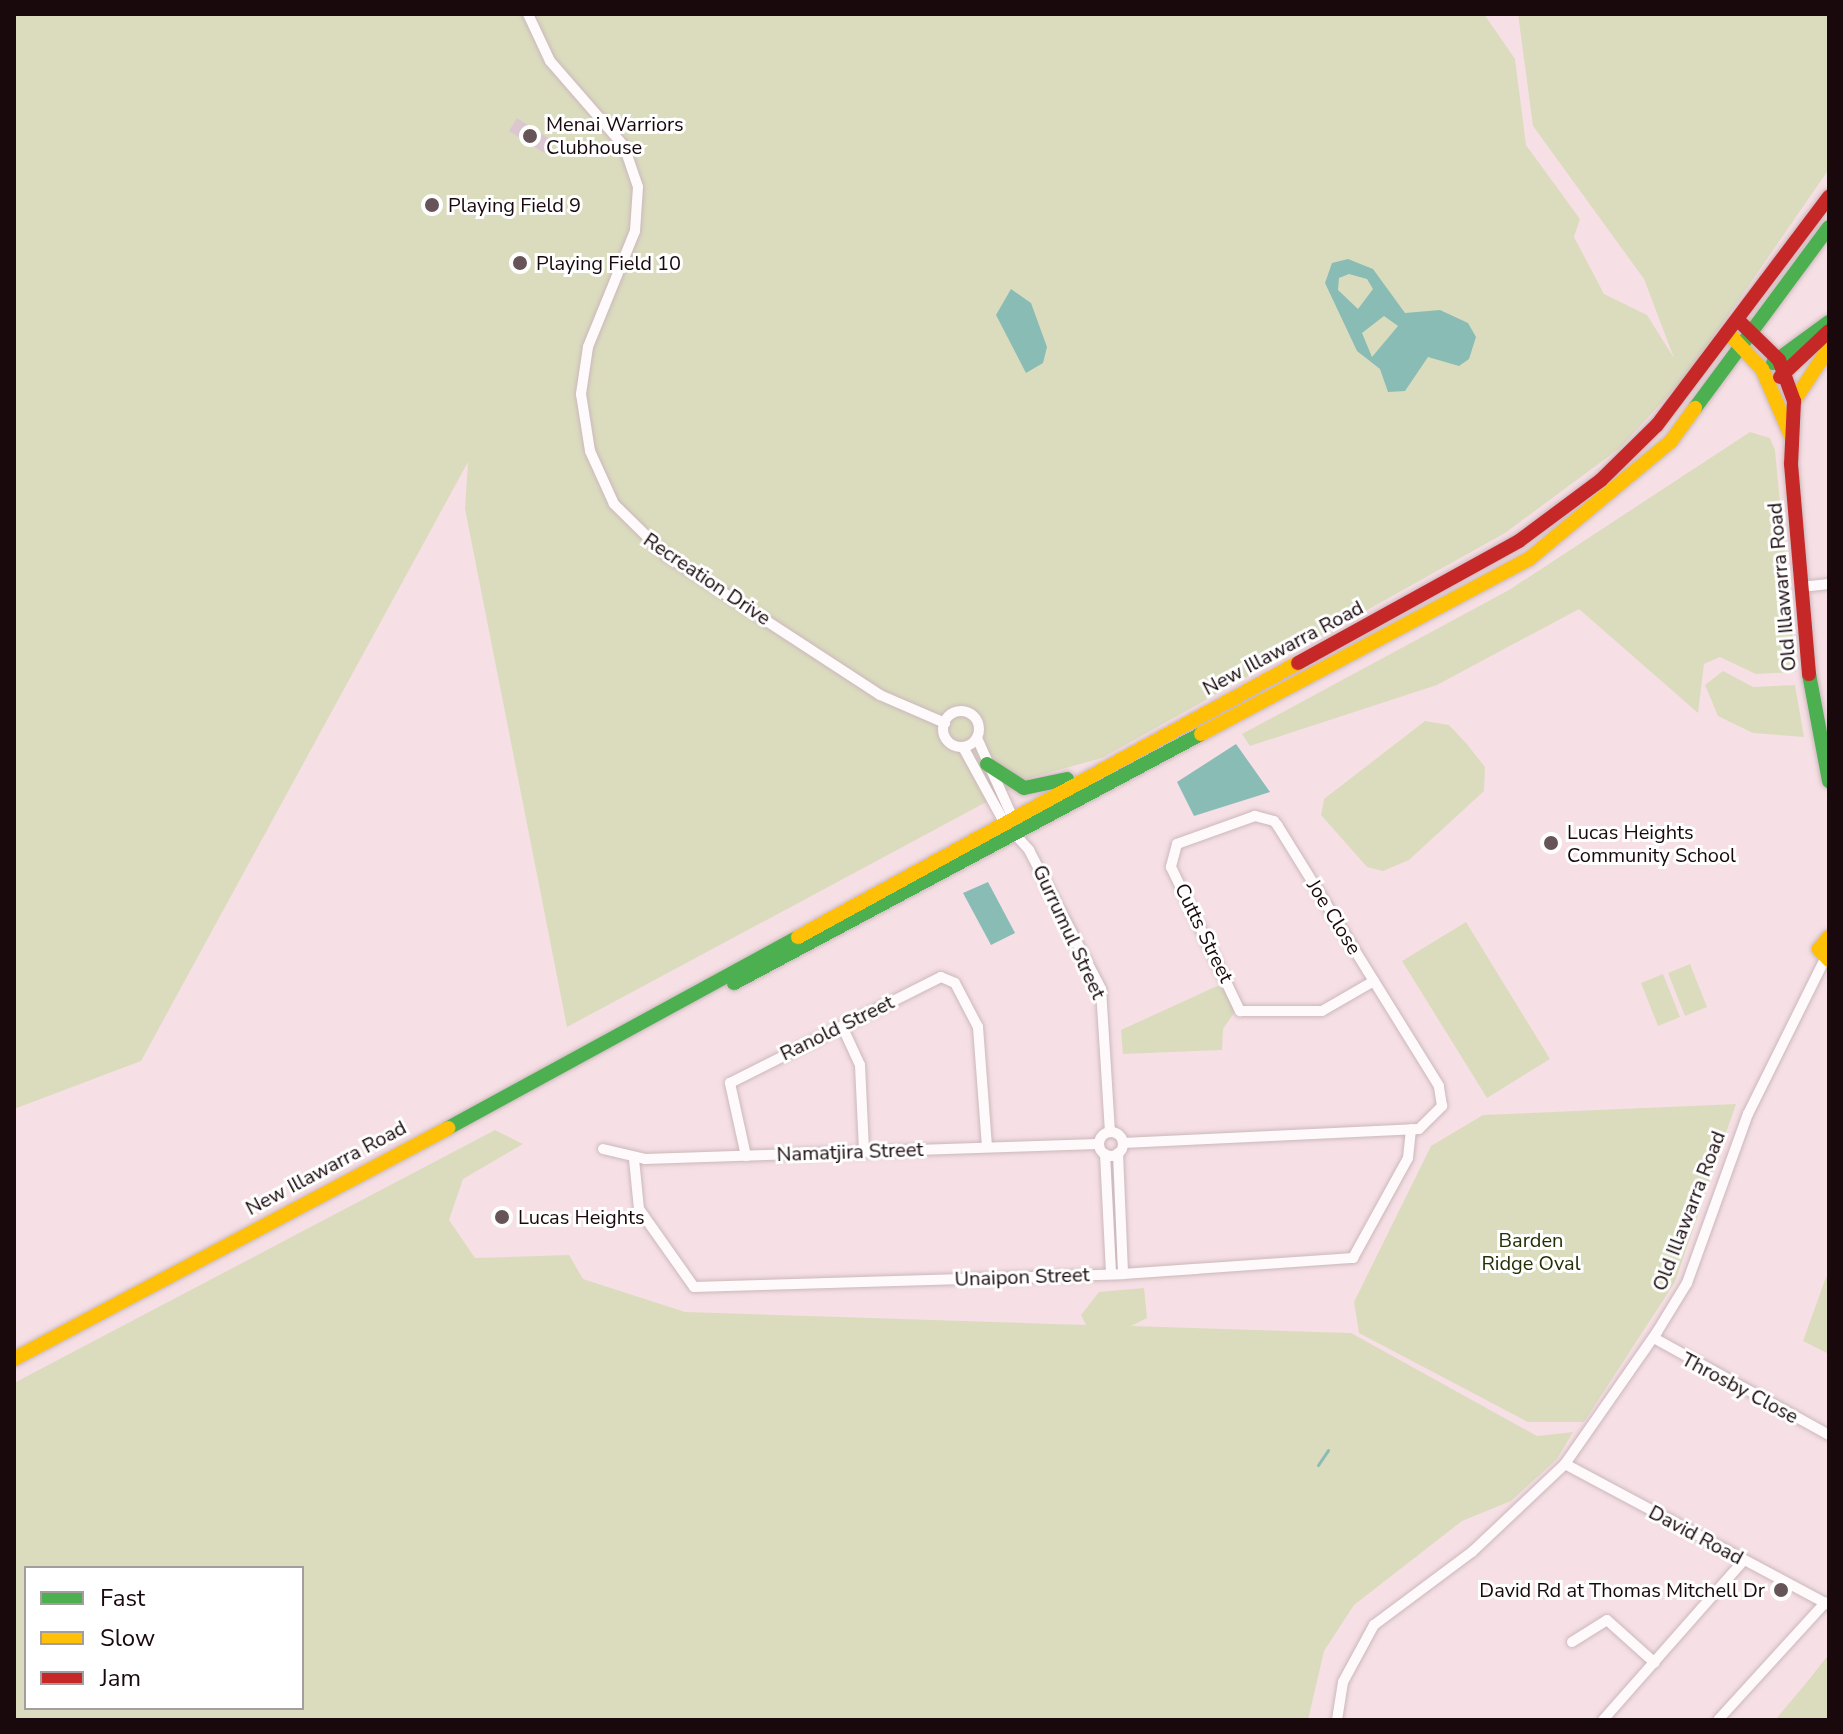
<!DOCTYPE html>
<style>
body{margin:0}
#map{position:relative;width:1843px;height:1734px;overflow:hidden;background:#f6e0e5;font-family:"Nunito Sans",sans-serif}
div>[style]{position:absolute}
.green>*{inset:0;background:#dbdcbe}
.water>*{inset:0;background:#89bcb5}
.stream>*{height:3px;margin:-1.5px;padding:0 1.5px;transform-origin:1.5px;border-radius:1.5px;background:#89bcb5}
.building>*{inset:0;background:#dcc7d0}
.roads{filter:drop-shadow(0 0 2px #cbb8bc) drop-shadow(0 0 2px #cbb8bc)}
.street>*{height:10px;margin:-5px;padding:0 5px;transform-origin:5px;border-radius:5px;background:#fefafb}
.street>.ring{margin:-5px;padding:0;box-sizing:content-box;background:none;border:10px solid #fefafb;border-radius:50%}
.fast>*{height:14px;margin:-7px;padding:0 7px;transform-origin:7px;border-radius:7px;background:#4caf50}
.slow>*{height:14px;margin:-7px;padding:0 7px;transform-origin:7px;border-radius:7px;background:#ffc107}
.jam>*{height:14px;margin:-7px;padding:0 7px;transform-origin:7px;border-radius:7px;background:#c62828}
.dots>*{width:22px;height:22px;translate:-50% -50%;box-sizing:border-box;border:4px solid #fff;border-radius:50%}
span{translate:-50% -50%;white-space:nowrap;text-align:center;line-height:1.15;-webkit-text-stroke:6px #fff;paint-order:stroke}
.poi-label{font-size:20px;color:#19090d}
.left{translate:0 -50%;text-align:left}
.right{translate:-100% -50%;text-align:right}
.street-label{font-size:20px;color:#19090d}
.park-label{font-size:20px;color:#243003}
.frame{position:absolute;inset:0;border:16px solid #19090d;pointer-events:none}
.legend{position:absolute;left:24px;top:1566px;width:280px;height:144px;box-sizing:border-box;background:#fff;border:2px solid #a39d9e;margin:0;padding:10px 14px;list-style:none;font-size:24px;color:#19090d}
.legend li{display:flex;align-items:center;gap:16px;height:40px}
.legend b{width:40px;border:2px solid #a39d9e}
</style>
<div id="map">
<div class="green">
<div style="clip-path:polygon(14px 14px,1484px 14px,1515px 59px,1526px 145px,1580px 219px,1574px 237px,1604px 294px,1647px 315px,1674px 358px,1644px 279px,1533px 126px,1518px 14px,1829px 14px,1829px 169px,1687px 375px,1620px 448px,1505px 533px,1102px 758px,1033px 777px,567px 1027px,465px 509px,468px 462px,141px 1061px,14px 1109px)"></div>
<div style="clip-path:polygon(1750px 432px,1770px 438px,1775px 450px,1796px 672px,1756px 674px,1720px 657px,1704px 664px,1698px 713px,1579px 609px,1437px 685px,1250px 746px,1242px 734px,1509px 590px)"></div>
<div style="clip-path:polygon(1723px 671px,1753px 687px,1795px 685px,1804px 737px,1753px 733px,1718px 716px,1705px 685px)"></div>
<div style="clip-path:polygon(1425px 721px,1449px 725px,1466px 743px,1485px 767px,1484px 791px,1409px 860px,1383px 871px,1367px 867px,1321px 815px,1324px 799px)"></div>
<div style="clip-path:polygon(1466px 922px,1550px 1059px,1487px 1098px,1402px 961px)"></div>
<div style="clip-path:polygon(1690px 964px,1707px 1007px,1685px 1016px,1668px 973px)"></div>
<div style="clip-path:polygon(1663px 974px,1680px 1017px,1658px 1026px,1641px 983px)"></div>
<div style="clip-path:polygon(1217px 986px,1227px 988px,1234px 1013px,1223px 1029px,1222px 1050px,1123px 1054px,1121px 1030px)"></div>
<div style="clip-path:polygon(1736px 1104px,1675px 1282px,1584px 1422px,1528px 1422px,1359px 1333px,1354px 1302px,1431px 1146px,1483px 1115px)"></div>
<div style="clip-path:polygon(evenodd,495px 1130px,523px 1144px,463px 1179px,449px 1220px,475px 1258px,569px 1255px,583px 1279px,685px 1312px,1086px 1325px,1081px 1315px,1099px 1292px,1144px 1288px,1147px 1318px,1131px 1326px,1351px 1333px,1537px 1436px,1573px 1432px,1557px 1459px,1511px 1501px,1462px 1521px,1354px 1605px,1324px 1651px,1308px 1720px,14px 1720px,14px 1383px,495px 1130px,26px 1568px,302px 1568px,302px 1708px,26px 1708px,26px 1568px)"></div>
<div style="clip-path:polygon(1826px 1277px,1829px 1277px,1829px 1354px,1803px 1341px)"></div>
<div style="clip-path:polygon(1829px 1654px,1829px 1720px,1775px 1720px,1807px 1682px)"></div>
</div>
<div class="water">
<div style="clip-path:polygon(evenodd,1348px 259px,1373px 269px,1405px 313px,1440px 310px,1468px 323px,1476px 337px,1469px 359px,1459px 366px,1428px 357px,1405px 391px,1388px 392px,1380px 369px,1357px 351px,1325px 283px,1332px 263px,1348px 259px,1349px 274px,1367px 279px,1373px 289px,1358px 309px,1338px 290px,1339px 278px,1349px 274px,1348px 259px,1384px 316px,1398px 326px,1372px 357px,1362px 333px,1384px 316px)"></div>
<div style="clip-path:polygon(1011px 289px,1031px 303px,1047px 347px,1043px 363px,1026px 373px,996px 315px)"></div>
<div style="clip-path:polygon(1236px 744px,1270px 792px,1194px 816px,1177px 782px)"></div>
<div style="clip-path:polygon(988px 882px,1015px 933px,991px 945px,963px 893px)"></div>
</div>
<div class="stream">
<div style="left:1318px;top:1465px;width:18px;rotate:-56deg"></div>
</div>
<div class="building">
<div style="clip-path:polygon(517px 118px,551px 140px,544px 153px,509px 131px)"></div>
</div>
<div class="roads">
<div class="street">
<div style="left:528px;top:14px;width:52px;rotate:64.9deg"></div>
<div style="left:550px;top:61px;width:113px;rotate:49deg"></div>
<div style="left:624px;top:146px;width:43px;rotate:71.1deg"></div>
<div style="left:638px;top:187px;width:44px;rotate:93.9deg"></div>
<div style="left:635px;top:231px;width:125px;rotate:112.1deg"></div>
<div style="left:588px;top:347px;width:48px;rotate:98.5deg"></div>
<div style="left:581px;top:394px;width:58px;rotate:81deg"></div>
<div style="left:590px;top:451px;width:58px;rotate:65.6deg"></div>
<div style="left:614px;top:504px;width:74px;rotate:44.5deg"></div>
<div style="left:667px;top:556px;width:254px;rotate:33.1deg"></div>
<div style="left:880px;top:695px;width:71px;rotate:23.3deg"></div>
<div style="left:1801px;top:587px;width:28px;rotate:-6deg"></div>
<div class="ring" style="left:943px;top:711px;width:26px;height:26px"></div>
<div style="left:977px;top:738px;width:93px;rotate:65.9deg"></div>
<div style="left:963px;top:747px;width:85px;rotate:61.3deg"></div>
<div style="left:1004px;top:822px;width:38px;rotate:48deg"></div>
<div style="left:1029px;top:850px;width:157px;rotate:62.6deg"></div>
<div style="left:1101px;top:989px;width:143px;rotate:86.4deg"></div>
<div style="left:842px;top:1026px;width:43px;rotate:65.2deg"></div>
<div style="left:860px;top:1065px;width:86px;rotate:87.3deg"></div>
<div class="ring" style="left:1099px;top:1132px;width:14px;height:14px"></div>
<div style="left:1123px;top:1143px;width:296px;rotate:-2.7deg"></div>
<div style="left:1419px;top:1129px;width:33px;rotate:-45deg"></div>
<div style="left:1442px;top:1106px;width:20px;rotate:-99deg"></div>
<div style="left:1439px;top:1086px;width:306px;rotate:-121.8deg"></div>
<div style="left:1278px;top:826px;width:6px;rotate:-129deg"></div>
<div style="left:1274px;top:821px;width:20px;rotate:-165deg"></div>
<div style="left:1255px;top:816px;width:83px;rotate:160.3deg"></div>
<div style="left:1177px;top:844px;width:24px;rotate:105deg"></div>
<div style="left:1171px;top:867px;width:160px;rotate:64.4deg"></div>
<div style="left:1240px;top:1011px;width:82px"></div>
<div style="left:1322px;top:1011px;width:60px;rotate:-30deg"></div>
<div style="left:603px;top:1149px;width:43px;rotate:13.4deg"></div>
<div style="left:645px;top:1159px;width:453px;rotate:-1.9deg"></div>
<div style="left:1118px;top:1153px;width:121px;rotate:87.6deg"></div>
<div style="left:1105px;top:1154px;width:120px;rotate:87.1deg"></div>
<div style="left:746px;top:1156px;width:75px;rotate:-102.4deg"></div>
<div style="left:730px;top:1083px;width:236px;rotate:-26.7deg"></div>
<div style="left:941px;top:977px;width:15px;rotate:23deg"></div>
<div style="left:955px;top:983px;width:50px;rotate:62.4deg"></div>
<div style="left:978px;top:1027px;width:120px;rotate:85.7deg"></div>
<div style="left:634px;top:1159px;width:50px;rotate:84.3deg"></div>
<div style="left:639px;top:1209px;width:95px;rotate:54.8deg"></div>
<div style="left:694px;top:1287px;width:429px;rotate:-1.7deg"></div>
<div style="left:1123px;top:1274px;width:231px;rotate:-4deg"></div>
<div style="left:1353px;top:1258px;width:114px;rotate:-61.2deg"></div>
<div style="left:1408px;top:1158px;width:29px;rotate:-84deg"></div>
<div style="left:1654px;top:1338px;width:200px;rotate:29deg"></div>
<div style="left:1565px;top:1464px;width:299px;rotate:28.1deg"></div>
<div style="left:1572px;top:1642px;width:41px;rotate:-32.2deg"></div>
<div style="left:1607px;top:1620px;width:64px;rotate:41.9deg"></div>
<div style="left:1337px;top:1720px;width:38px;rotate:-81deg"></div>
<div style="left:1343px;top:1682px;width:65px;rotate:-61.5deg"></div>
<div style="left:1374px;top:1625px;width:122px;rotate:-36.7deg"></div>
<div style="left:1472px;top:1552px;width:128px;rotate:-43.4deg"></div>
<div style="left:1565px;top:1464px;width:161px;rotate:-55.1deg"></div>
<div style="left:1657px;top:1332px;width:57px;rotate:-58.5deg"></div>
<div style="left:1687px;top:1283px;width:180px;rotate:-70.2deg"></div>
<div style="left:1748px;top:1114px;width:173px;rotate:-63.6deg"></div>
<div style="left:1603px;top:1720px;width:212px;rotate:-48.6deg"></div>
<div style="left:1718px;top:1720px;width:159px;rotate:-47.6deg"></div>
</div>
<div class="fast">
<div style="left:1773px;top:363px;width:69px;rotate:-36.2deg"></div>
<div style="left:1695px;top:408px;width:225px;rotate:-53.5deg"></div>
<div style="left:1809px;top:674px;width:109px;rotate:79.4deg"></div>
<div style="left:987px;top:764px;width:44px;rotate:33deg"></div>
<div style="left:1024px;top:788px;width:44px;rotate:-11.8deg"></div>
<div style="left:734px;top:983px;width:529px;rotate:-28.07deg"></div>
<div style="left:448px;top:1128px;width:399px;rotate:-28.6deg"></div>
</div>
<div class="slow">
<div style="left:1730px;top:335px;width:47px;rotate:46.7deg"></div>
<div style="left:1762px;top:369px;width:73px;rotate:66.6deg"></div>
<div style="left:1794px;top:401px;width:64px;rotate:-56.6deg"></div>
<div style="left:1201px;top:734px;width:372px;rotate:-28.1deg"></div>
<div style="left:1529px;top:559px;width:185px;rotate:-39.7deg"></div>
<div style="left:1671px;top:441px;width:41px;rotate:-54deg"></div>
<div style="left:798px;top:937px;width:570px;rotate:-28.72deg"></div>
<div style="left:1829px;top:937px;width:16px;rotate:130deg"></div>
<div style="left:1819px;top:949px;width:15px;rotate:48deg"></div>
<div style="left:14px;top:1359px;width:492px;rotate:-28deg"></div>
</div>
<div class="jam">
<div style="left:1740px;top:322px;width:54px;rotate:44.3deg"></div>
<div style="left:1779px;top:360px;width:44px;rotate:69.9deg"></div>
<div style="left:1794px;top:401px;width:63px;rotate:92.7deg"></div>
<div style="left:1791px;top:464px;width:211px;rotate:85.1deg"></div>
<div style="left:1780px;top:377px;width:67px;rotate:-43.2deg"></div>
<div style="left:1298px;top:663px;width:252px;rotate:-28.9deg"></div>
<div style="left:1519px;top:541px;width:102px;rotate:-36.6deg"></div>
<div style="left:1601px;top:480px;width:78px;rotate:-44.5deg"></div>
<div style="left:1657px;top:425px;width:286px;rotate:-53deg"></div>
</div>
</div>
<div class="dots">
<div style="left:530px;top:136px;background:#665459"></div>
<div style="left:432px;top:205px;background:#665459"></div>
<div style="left:520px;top:263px;background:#665459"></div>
<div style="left:1551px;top:843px;background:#665459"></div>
<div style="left:502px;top:1217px;background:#665459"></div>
<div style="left:1781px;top:1590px;background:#665459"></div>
</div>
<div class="poi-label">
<span class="left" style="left:546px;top:136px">Menai Warriors<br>Clubhouse</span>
<span class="left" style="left:448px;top:205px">Playing Field 9</span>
<span class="left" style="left:536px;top:263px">Playing Field 10</span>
<span class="left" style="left:1567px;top:844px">Lucas Heights<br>Community School</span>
<span class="left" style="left:518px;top:1217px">Lucas Heights</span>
<span class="right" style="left:1765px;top:1590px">David Rd at Thomas Mitchell Dr</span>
</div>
<div class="street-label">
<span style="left:707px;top:579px;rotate:34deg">Recreation Drive</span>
<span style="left:1782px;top:587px;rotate:-95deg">Old Illawarra Road</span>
<span style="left:1283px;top:648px;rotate:-28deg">New Illawarra Road</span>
<span style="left:1334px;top:917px;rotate:58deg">Joe Close</span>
<span style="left:1069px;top:932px;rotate:65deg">Gurrumul Street</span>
<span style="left:1204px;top:933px;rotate:64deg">Cutts Street</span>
<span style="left:837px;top:1028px;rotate:-26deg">Ranold Street</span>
<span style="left:850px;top:1152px;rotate:-2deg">Namatjira Street</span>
<span style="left:326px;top:1168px;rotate:-28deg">New Illawarra Road</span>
<span style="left:1689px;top:1211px;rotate:-69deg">Old Illawarra Road</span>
<span style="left:1022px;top:1277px;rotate:-2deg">Unaipon Street</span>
<span style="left:1740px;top:1388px;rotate:28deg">Throsby Close</span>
<span style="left:1696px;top:1535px;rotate:28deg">David Road</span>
</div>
<div class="park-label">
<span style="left:1531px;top:1252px">Barden<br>Ridge Oval</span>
</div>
<div class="frame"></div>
<ul class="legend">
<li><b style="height:10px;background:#4caf50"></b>Fast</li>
<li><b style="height:10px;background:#ffc107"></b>Slow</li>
<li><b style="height:10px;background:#c62828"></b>Jam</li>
</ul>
</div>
